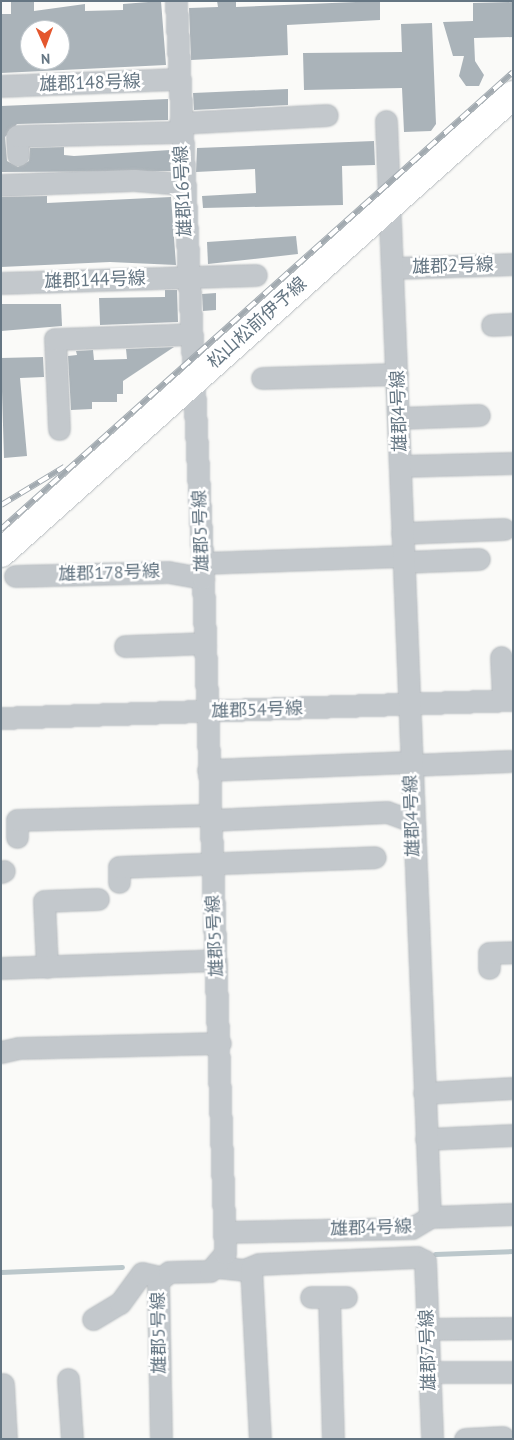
<!DOCTYPE html>
<meta charset="utf-8">
<style>
body{margin:0}
#map{position:relative;width:514px;height:1440px;overflow:hidden;background:#fafaf8;font-family:"PT Sans","Noto Sans JP",sans-serif}
div>[style]{position:absolute}
.stream>*{height:5px;margin:-2.5px;padding:0 2.5px;transform-origin:2.5px;border-radius:2.5px;background:#bbc7cb}
.building>*{inset:0;background:#aab3b9}
.roads{filter:drop-shadow(0 0 1px #b5babe) drop-shadow(0 0 1px #b5babe)}
.minor>*{height:21px;margin:-10.5px;padding:0 10.5px;transform-origin:10.5px;border-radius:10.5px;background:#c3c8cc}
.major>*{height:28px;margin:-14px;padding:0 14px;transform-origin:14px;border-radius:14px;background:#fff}
.rail>*{height:5.5px;margin-top:-2.75px;transform-origin:0;background:repeating-linear-gradient(90deg,#fff 0 11px,#a2aab0 0 22px);box-sizing:border-box;border-block:1px solid #a2aab0}
span{translate:-50% -50%;white-space:nowrap;text-align:center;line-height:1.15;-webkit-text-stroke:5px #fff;paint-order:stroke}
.street-label{font-size:18px;color:#657683}
.frame{position:absolute;inset:0;border:2px solid #657683;pointer-events:none}
.north{position:absolute;left:20px;top:20px;width:50px;height:50px;box-sizing:border-box;background:#fff;border:1px solid #c1c8cd;border-radius:50%;rotate:178deg;font-size:14px;font-weight:700;line-height:20px;text-align:center;color:#657683}
.north::after{content:'';display:block;margin:auto;width:18px;height:22px;background:#e4572e;clip-path:polygon(50% 0,100% 100%,50% 72%,0 100%)}
</style>
<div id="map">
<div class="stream">
<div style="left:435px;top:1254px;width:78px;rotate:-2.2deg"></div>
<div style="left:1px;top:1272px;width:121px;rotate:-2.4deg"></div>
</div>
<div class="building">
<div style="clip-path:polygon(evenodd,11px 1px,34px 1px,34px 11px,85px 4px,85px 11px,123px 10px,123px 4px,161px 1px,166px 65px,1px 73px,1px 14px,11px 14px,11px 1px,30px 30px,60px 30px,60px 60px,30px 60px,30px 30px)"></div>
<div style="clip-path:polygon(217px 1px,236px 1px,236px 7px,380px 1px,380px 20px,287px 25px,288px 55px,191px 60px,189px 8px,218px 7px)"></div>
<div style="clip-path:polygon(513px 2px,513px 37px,474px 38px,475px 61px,484px 75px,479px 86px,466px 86px,459px 76px,464px 56px,453px 56px,443px 22px,473px 21px,473px 3px)"></div>
<div style="clip-path:polygon(432px 23px,436px 124px,431px 131px,404px 132px,402px 88px,304px 90px,303px 53px,402px 52px,401px 24px)"></div>
<div style="clip-path:polygon(288px 89px,288px 105px,194px 110px,193px 93px)"></div>
<div style="clip-path:polygon(168px 99px,168px 120px,17px 124px,5px 137px,7px 161px,18px 167px,29px 161px,30px 148px,64px 147px,64px 155px,74px 156px,170px 150px,171px 171px,1px 172px,1px 106px)"></div>
<div style="clip-path:polygon(374px 141px,375px 165px,342px 166px,343px 205px,203px 208px,202px 196px,256px 193px,255px 169px,196px 172px,197px 148px)"></div>
<div style="clip-path:polygon(47px 196px,47px 203px,171px 197px,176px 265px,110px 262px,1px 267px,1px 197px)"></div>
<div style="clip-path:polygon(296px 236px,298px 254px,208px 264px,207px 242px)"></div>
<div style="clip-path:polygon(165px 290px,177px 290px,178px 322px,100px 325px,99px 298px,165px 297px)"></div>
<div style="clip-path:polygon(216px 293px,216px 310px,203px 311px,202px 294px)"></div>
<div style="clip-path:polygon(1px 304px,61px 304px,62px 326px,1px 331px)"></div>
<div style="clip-path:polygon(174px 347px,123px 381px,123px 394px,117px 394px,117px 402px,92px 402px,92px 409px,71px 410px,68px 356px,77px 355px,76px 351px,93px 350px,94px 360px,127px 359px,126px 349px)"></div>
<div style="clip-path:polygon(43px 357px,44px 377px,20px 378px,27px 456px,4px 458px,1px 358px)"></div>
</div>
<div class="roads">
<div class="minor">
<div style="left:1px;top:86px;width:178px;rotate:-2.3deg"></div>
<div style="left:180px;top:123px;width:147px;rotate:-3.1deg"></div>
<div style="left:18px;top:155px;width:19px;rotate:-93deg"></div>
<div style="left:17px;top:136px;width:163px;rotate:-1.4deg"></div>
<div style="left:1px;top:185px;width:133px;rotate:-2.2deg"></div>
<div style="left:134px;top:180px;width:48px;rotate:4.8deg"></div>
<div style="left:394px;top:268px;width:119px;rotate:-1.9deg"></div>
<div style="left:1px;top:283px;width:255px;rotate:-1.8deg"></div>
<div style="left:492px;top:325px;width:21px;rotate:-3deg"></div>
<div style="left:262px;top:378px;width:135px;rotate:-1.7deg"></div>
<div style="left:399px;top:418px;width:80px;rotate:-2.1deg"></div>
<div style="left:59px;top:429px;width:90px;rotate:-92.5deg"></div>
<div style="left:55px;top:339px;width:136px;rotate:-2.1deg"></div>
<div style="left:400px;top:466px;width:113px;rotate:-1.5deg"></div>
<div style="left:402px;top:533px;width:102px;rotate:-2.2deg"></div>
<div style="left:403px;top:562px;width:76px;rotate:-2.3deg"></div>
<div style="left:202px;top:563px;width:201px;rotate:-2deg"></div>
<div style="left:15px;top:576px;width:153px;rotate:-1.5deg"></div>
<div style="left:168px;top:572px;width:36px;rotate:10deg"></div>
<div style="left:125px;top:646px;width:80px;rotate:-2.1deg"></div>
<div style="left:501px;top:657px;width:43px;rotate:87.3deg"></div>
<div style="left:1px;top:718px;width:512px;rotate:-2.01deg"></div>
<div style="left:410px;top:765px;width:100px;rotate:-2.3deg"></div>
<div style="left:208px;top:770px;width:202px;rotate:-2.3deg"></div>
<div style="left:210px;top:820px;width:177px;rotate:-2.6deg"></div>
<div style="left:387px;top:812px;width:27px;rotate:20deg"></div>
<div style="left:17px;top:837px;width:17px;rotate:-90deg"></div>
<div style="left:17px;top:820px;width:193px;rotate:-1.5deg"></div>
<div style="left:1px;top:872px;width:3px;rotate:-18deg"></div>
<div style="left:119px;top:882px;width:15px;rotate:-90deg"></div>
<div style="left:119px;top:867px;width:256px;rotate:-2.2deg"></div>
<div style="left:47px;top:967px;width:66px;rotate:-92.6deg"></div>
<div style="left:44px;top:901px;width:54px;rotate:-2.1deg"></div>
<div style="left:1px;top:968px;width:215px;rotate:-2.1deg"></div>
<div style="left:489px;top:968px;width:15px;rotate:-90deg"></div>
<div style="left:489px;top:953px;width:24px;rotate:-2deg"></div>
<div style="left:1px;top:1052px;width:18px;rotate:-13deg"></div>
<div style="left:19px;top:1048px;width:201px;rotate:-1.4deg"></div>
<div style="left:424px;top:1093px;width:89px;rotate:-3.2deg"></div>
<div style="left:426px;top:1139px;width:87px;rotate:-2.6deg"></div>
<div style="left:430px;top:1217px;width:83px;rotate:-2.1deg"></div>
<div style="left:224px;top:1232px;width:188px;rotate:-1.2deg"></div>
<div style="left:412px;top:1228px;width:21px;rotate:-31deg"></div>
<div style="left:430px;top:1217px;width:1097px;rotate:-92.3deg"></div>
<div style="left:217px;top:1267px;width:27px;rotate:6deg"></div>
<div style="left:244px;top:1270px;width:16px;rotate:-22deg"></div>
<div style="left:259px;top:1264px;width:158px;rotate:-2.5deg"></div>
<div style="left:417px;top:1257px;width:9px;rotate:27deg"></div>
<div style="left:425px;top:1261px;width:178px;rotate:87.7deg"></div>
<div style="left:251px;top:1268px;width:171px;rotate:87deg"></div>
<div style="left:311px;top:1297px;width:35px"></div>
<div style="left:329px;top:1297px;width:142px;rotate:88.4deg"></div>
<div style="left:93px;top:1319px;width:31px;rotate:-31deg"></div>
<div style="left:120px;top:1303px;width:37px;rotate:-54deg"></div>
<div style="left:142px;top:1273px;width:18px;rotate:13deg"></div>
<div style="left:427px;top:1329px;width:86px;rotate:-0.7deg"></div>
<div style="left:429px;top:1372px;width:84px"></div>
<div style="left:68px;top:1379px;width:60px;rotate:86.2deg"></div>
<div style="left:3px;top:1384px;width:55px;rotate:86.9deg"></div>
<div style="left:161px;top:1439px;width:158px;rotate:-91.1deg"></div>
<div style="left:158px;top:1281px;width:14px;rotate:-39deg"></div>
<div style="left:169px;top:1272px;width:41px;rotate:-1.4deg"></div>
<div style="left:210px;top:1271px;width:23px;rotate:-50deg"></div>
<div style="left:225px;top:1253px;width:675px;rotate:-91.87deg"></div>
<div style="left:203px;top:578px;width:578px;rotate:-92.68deg"></div>
<div style="left:465px;top:1439px;width:38px;rotate:-3deg"></div>
</div>
<div class="major">
<div style="left:1px;top:553px;width:687px;rotate:-41.81deg"></div>
</div>
</div>
<div class="rail">
<div style="left:1px;top:505px;width:74px;rotate:-31.1deg"></div>
<div style="left:1px;top:529px;width:686px;rotate:-41.75deg"></div>
</div>
<div class="street-label">
<span style="left:90px;top:83px;rotate:-2deg">雄郡148号線</span>
<span style="left:183px;top:191px;rotate:-93deg">雄郡16号線</span>
<span style="left:453px;top:266px;rotate:-2deg">雄郡2号線</span>
<span style="left:95px;top:280px;rotate:-2deg">雄郡144号線</span>
<span style="left:257px;top:323px;rotate:-42deg">松山松前伊予線</span>
<span style="left:399px;top:411px;rotate:-92deg">雄郡4号線</span>
<span style="left:201px;top:531px;rotate:-92deg">雄郡5号線</span>
<span style="left:109px;top:573px;rotate:-2deg">雄郡178号線</span>
<span style="left:257px;top:710px;rotate:-2deg">雄郡54号線</span>
<span style="left:412px;top:816px;rotate:-92deg">雄郡4号線</span>
<span style="left:215px;top:936px;rotate:-93deg">雄郡5号線</span>
<span style="left:371px;top:1228px;rotate:-2deg">雄郡4号線</span>
<span style="left:159px;top:1333px;rotate:-91deg">雄郡5号線</span>
<span style="left:428px;top:1350px;rotate:-92deg">雄郡7号線</span>
</div>
<div class="frame"></div>
<div class="north">N</div>
</div>
